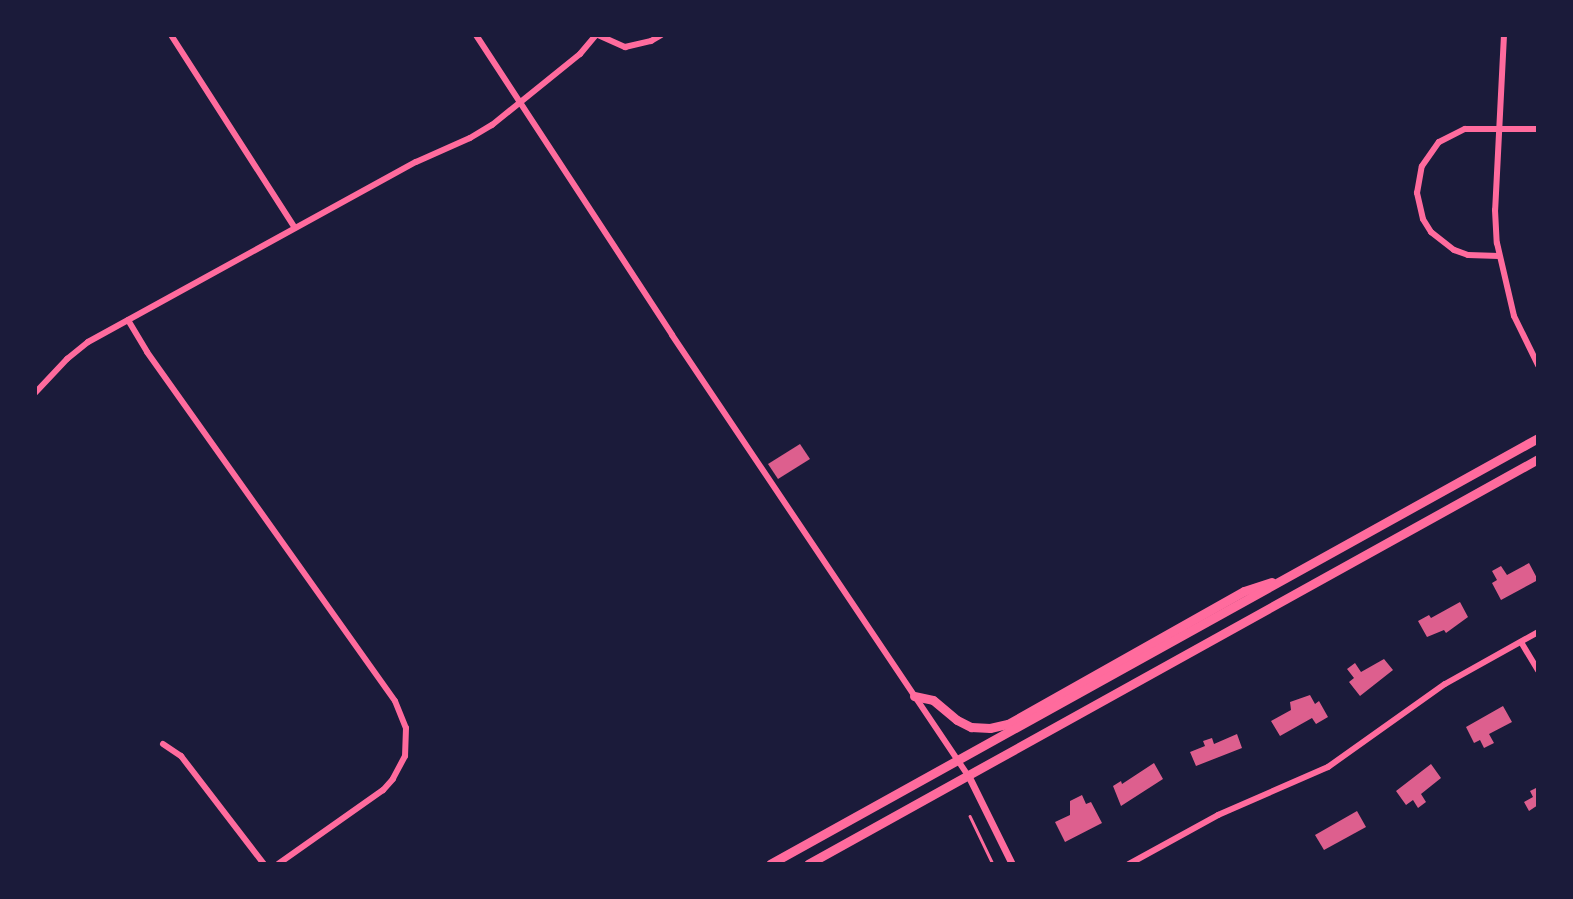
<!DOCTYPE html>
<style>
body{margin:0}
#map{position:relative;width:1573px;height:899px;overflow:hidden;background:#1b1b3a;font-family:"PT Serif",serif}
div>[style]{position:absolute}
.building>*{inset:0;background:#dd5f8e}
.path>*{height:2.5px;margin:-1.25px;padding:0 1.25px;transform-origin:1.25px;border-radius:1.25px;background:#ff6b9d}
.minor>*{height:6px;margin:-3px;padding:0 3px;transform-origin:3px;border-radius:3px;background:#ff6b9d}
.tertiary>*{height:7px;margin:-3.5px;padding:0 3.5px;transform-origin:3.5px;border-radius:3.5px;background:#ff6b9d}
.secondary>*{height:9px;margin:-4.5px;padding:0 4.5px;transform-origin:4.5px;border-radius:4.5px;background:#ff6b9d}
span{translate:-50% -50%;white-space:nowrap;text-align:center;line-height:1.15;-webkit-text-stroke:6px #1b1b3a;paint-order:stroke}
.frame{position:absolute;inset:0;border:37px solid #1b1b3a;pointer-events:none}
</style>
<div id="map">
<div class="building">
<div style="clip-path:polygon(800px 444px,810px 459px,778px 479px,768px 464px)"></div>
<div style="clip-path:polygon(1529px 563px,1538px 580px,1501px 600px,1492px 583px,1497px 580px,1492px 571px,1501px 566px,1507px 575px)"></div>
<div style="clip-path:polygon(1460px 602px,1468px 617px,1446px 633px,1444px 630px,1427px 637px,1418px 621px,1429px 615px,1431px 618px)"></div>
<div style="clip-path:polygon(1384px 659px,1393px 670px,1360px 696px,1349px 682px,1354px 678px,1347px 669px,1355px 663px,1361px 672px)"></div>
<div style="clip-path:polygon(1310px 695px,1315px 704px,1319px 701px,1328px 717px,1316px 724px,1312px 718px,1280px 736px,1271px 721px,1291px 710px,1290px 702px)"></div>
<div style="clip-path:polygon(1503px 706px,1512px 722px,1489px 734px,1494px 743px,1484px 748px,1480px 740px,1474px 743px,1466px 727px)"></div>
<div style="clip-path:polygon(1237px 734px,1242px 748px,1196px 766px,1190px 752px,1205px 746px,1203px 741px,1212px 738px,1214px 744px)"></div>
<div style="clip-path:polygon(1154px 763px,1163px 779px,1121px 806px,1113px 786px,1121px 781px,1122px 784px)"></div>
<div style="clip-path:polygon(1431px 764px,1441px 778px,1421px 794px,1426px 802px,1418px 808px,1413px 800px,1406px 805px,1396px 791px)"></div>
<div style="clip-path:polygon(1538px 787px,1538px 805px,1529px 811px,1524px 802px,1533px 797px,1530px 791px)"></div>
<div style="clip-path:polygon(1082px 795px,1086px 804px,1091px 802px,1102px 823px,1065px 842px,1055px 822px,1070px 815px,1070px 801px)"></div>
<div style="clip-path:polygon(1357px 811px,1366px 827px,1324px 850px,1315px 835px)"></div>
</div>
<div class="path">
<div style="left:970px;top:816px;width:53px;rotate:64.4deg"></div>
</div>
<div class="minor">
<div style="left:171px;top:35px;width:229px;rotate:57.3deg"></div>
<div style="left:476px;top:35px;width:358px;rotate:56.8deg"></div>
<div style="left:672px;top:335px;width:533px;rotate:56.1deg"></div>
<div style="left:598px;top:35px;width:30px;rotate:24deg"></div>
<div style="left:625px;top:47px;width:27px;rotate:-13deg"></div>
<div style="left:651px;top:41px;width:12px;rotate:-31deg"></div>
<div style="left:1504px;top:35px;width:175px;rotate:92.9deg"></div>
<div style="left:1495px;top:210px;width:33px;rotate:87deg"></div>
<div style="left:1497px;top:243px;width:75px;rotate:76.9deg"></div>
<div style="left:1514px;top:316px;width:55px;rotate:63.9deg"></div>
<div style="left:1499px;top:256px;width:31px;rotate:-178deg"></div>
<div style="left:1468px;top:255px;width:15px;rotate:-160deg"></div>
<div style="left:1454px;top:250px;width:29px;rotate:-142deg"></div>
<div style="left:1431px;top:232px;width:15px;rotate:-122deg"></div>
<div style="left:1423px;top:219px;width:27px;rotate:-103deg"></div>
<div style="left:1417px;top:193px;width:27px;rotate:-80deg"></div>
<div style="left:1422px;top:166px;width:29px;rotate:-55deg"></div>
<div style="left:1439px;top:142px;width:29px;rotate:-27deg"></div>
<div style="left:1465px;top:129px;width:73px"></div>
<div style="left:128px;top:320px;width:37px;rotate:59deg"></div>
<div style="left:147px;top:352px;width:428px;rotate:54.6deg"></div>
<div style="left:395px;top:701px;width:29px;rotate:68deg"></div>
<div style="left:406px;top:728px;width:28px;rotate:92deg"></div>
<div style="left:405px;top:756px;width:26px;rotate:118deg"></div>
<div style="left:393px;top:779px;width:15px;rotate:132deg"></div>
<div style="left:383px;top:790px;width:128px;rotate:144.8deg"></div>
<div style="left:35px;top:393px;width:47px;rotate:-46.7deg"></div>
<div style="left:67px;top:359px;width:27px;rotate:-39deg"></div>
<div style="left:88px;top:342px;width:374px;rotate:-28.8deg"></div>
<div style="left:416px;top:162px;width:59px;rotate:-24deg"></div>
<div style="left:470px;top:138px;width:26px;rotate:-31deg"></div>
<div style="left:492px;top:125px;width:113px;rotate:-38.9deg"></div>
<div style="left:580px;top:54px;width:25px;rotate:-50deg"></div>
<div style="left:1521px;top:642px;width:33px;rotate:59deg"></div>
<div style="left:163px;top:744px;width:22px;rotate:34deg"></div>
<div style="left:181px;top:756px;width:136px;rotate:52.5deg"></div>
<div style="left:1129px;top:864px;width:102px;rotate:-28.8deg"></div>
<div style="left:1218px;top:815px;width:120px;rotate:-23.6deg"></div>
<div style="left:1328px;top:767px;width:143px;rotate:-35.4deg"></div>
<div style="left:1445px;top:684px;width:107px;rotate:-29.2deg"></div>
</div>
<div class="tertiary">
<div style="left:969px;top:777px;width:97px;rotate:63.7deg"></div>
</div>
<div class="secondary">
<div style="left:914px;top:696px;width:19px;rotate:12deg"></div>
<div style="left:933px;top:700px;width:31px;rotate:40deg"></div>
<div style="left:957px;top:720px;width:16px;rotate:27deg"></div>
<div style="left:971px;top:727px;width:19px;rotate:3deg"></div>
<div style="left:990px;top:728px;width:18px;rotate:-13deg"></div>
<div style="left:1008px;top:724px;width:271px;rotate:-29.4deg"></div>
<div style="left:1244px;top:591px;width:29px;rotate:-18deg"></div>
<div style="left:770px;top:864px;width:878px;rotate:-29.02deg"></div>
<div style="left:808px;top:864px;width:835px;rotate:-29.02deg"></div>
</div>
<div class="frame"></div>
</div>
